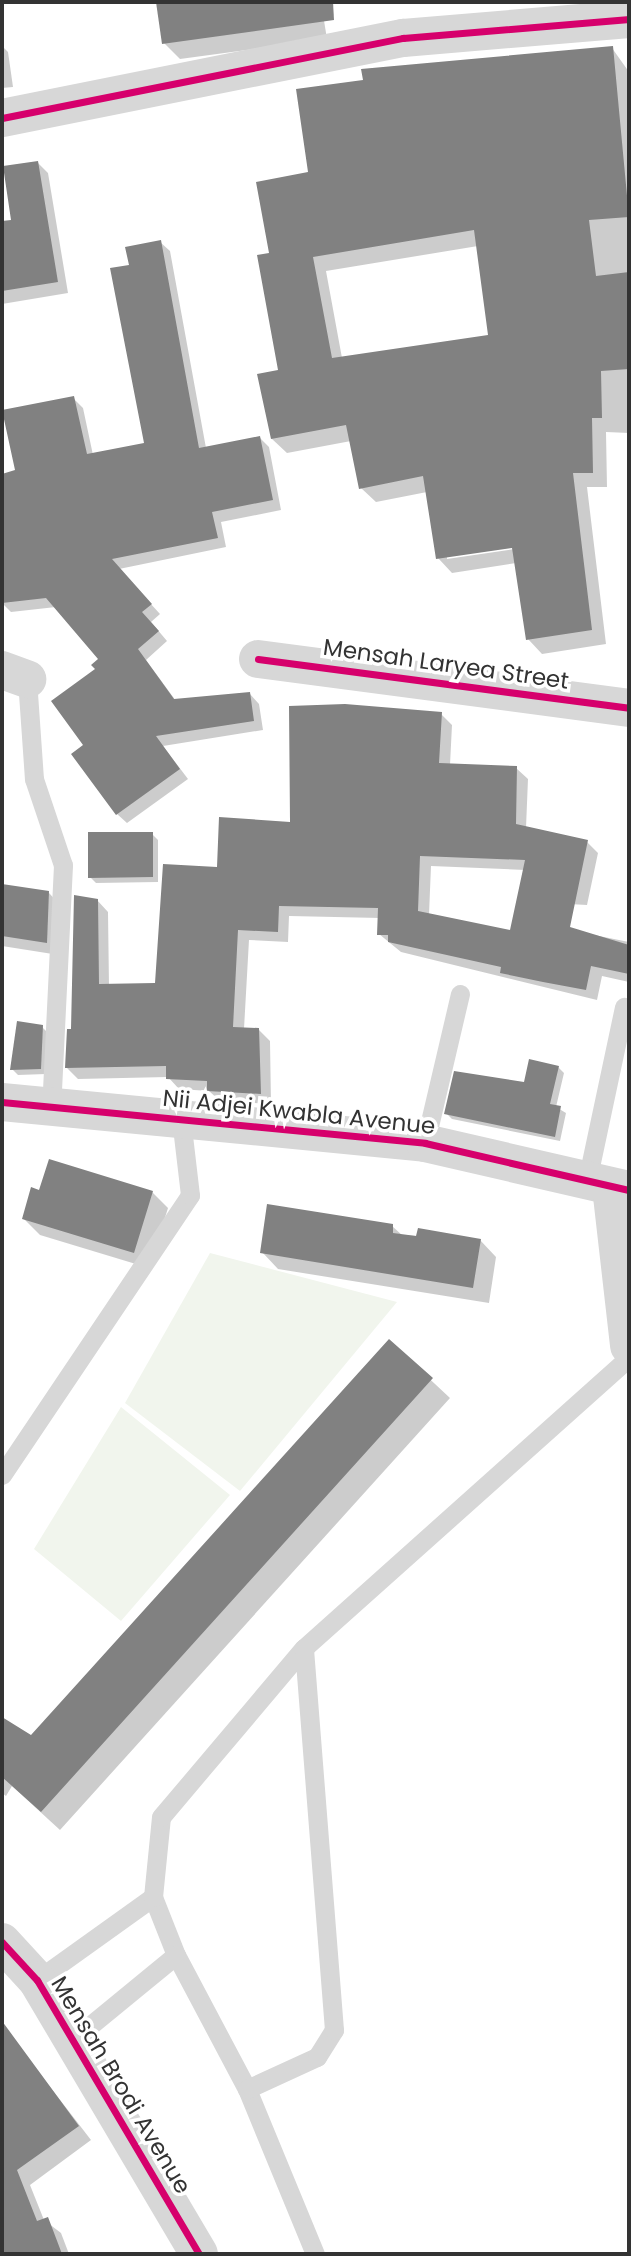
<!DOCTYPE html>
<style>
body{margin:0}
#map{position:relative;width:631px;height:2256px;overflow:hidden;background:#fff;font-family:Poppins,sans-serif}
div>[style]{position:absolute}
.green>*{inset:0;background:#f1f5ed}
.shadow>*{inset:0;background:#0003}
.building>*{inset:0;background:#818181}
.lane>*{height:19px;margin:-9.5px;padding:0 9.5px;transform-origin:9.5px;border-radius:9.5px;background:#d7d7d7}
.street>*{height:38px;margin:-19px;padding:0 19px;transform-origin:19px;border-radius:19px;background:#d7d7d7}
.cycleway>*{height:7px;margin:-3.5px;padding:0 3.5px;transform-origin:3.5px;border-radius:3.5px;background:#d6006c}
span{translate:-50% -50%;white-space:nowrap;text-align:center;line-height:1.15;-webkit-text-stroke:7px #fff;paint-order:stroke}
.street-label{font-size:23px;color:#333}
.frame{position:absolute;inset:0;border:4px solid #333;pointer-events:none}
</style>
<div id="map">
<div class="green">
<div style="clip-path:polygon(210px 1253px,397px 1302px,240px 1491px,125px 1403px)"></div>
<div style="clip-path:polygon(121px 1407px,230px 1495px,121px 1621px,34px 1549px)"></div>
</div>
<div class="shadow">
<div style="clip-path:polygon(158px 2px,321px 2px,327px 39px,180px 59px,164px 43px)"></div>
<div style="clip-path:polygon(2px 46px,8px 52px,13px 87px,2px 88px)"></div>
<div style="clip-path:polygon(evenodd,612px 48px,629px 72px,629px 433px,606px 432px,607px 487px,587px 487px,606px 644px,542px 654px,528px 639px,516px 563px,452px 573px,438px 558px,427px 492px,376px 502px,361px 488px,351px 441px,287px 453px,272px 439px,280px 371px,271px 254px,310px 174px,612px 48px,478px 246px,490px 336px,342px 358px,326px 271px,478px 246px,612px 48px,520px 545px,521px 548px,447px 559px,447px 556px,520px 545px)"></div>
<div style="clip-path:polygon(37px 162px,48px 173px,68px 293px,2px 304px,2px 223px,14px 221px)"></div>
<div style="clip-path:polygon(160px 242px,170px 251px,206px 448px,260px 438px,269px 447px,281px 510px,221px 522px,226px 547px,119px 569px,160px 614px,151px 622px,167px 641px,146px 660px,176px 701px,250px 694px,259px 704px,263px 730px,163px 746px,188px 779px,127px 823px,117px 814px,86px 745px,100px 659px,56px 607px,11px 612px,2px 603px,2px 476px,17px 471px,73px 398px,83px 408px,93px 455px,146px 444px,131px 266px)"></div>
<div style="clip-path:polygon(441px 714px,452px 725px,450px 765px,516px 768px,528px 779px,526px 828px,587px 842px,598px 853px,587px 905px,531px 902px,525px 870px,431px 866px,429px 915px,512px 932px,514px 919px,629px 942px,629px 982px,602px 976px,597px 1000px,401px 952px,379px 934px,380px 918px,289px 916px,288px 942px,249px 940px,244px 1029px,259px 1030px,270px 1041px,271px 1104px,220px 1101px,209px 1091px,179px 1089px,168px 1077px,78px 1079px,67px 1068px,97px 900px,108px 912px,109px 986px,157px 985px,219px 869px,292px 824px)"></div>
<div style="clip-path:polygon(152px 834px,158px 840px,158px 882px,96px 883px,90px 877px)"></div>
<div style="clip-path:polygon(2px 886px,49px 893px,61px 906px,59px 955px,2px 946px)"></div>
<div style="clip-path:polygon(42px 1027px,48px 1033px,46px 1074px,18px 1075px,12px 1069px)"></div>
<div style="clip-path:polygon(558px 1067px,564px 1073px,556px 1107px,566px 1113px,560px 1141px,452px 1119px,446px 1113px,526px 1084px)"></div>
<div style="clip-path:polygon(41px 1192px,152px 1192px,168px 1208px,149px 1268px,40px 1235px,24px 1219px)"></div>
<div style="clip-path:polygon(392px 1226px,402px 1235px,480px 1240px,496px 1257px,489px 1303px,278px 1269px,262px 1252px)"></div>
<div style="clip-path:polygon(389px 1341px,450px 1398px,60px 1830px,12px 1786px,6px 1796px,2px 1793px,2px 1719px,31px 1738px)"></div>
<div style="clip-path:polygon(13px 2039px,91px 2140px,30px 2185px,44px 2220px,61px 2233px,69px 2254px,2px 2252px,2px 2047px)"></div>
</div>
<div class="building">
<div style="clip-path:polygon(156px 2px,333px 2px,334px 20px,162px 44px)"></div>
<div style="clip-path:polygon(evenodd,613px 46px,629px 217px,589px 220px,596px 276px,629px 272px,629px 369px,601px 371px,602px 418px,592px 418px,593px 473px,573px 473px,592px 630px,526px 640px,512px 548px,436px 559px,423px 476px,359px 489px,346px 425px,271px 439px,257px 374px,278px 370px,257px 255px,269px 253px,256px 182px,308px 172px,296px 89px,363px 80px,361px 69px,613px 46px,474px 230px,488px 335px,332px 358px,313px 257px,474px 230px)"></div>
<div style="clip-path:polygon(38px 161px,58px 282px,2px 291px,2px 221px,11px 220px,3px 166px)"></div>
<div style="clip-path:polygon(161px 240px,199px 448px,260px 436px,273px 500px,212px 512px,218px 538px,112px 559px,152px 604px,142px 612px,159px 631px,138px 649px,174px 699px,250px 692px,254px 721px,156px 736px,180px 769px,116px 815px,71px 754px,83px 745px,51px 701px,95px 669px,91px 665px,98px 659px,46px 598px,2px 603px,2px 474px,15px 470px,2px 410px,74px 396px,87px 454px,144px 443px,110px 268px,129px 265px,125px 247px)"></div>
<div style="clip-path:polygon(evenodd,345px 704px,442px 712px,439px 763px,517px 766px,516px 824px,588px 840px,570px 927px,629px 945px,629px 974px,591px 966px,586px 990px,543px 982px,500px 973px,501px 967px,388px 942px,388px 935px,377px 935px,378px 908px,279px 906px,278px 932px,238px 930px,233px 1027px,259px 1028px,261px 1094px,207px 1091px,207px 1081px,166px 1079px,166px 1066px,65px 1068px,67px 1029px,71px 1029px,74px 895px,98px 899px,99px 984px,155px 983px,163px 864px,217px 867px,219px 817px,290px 822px,289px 706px,345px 704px,420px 856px,525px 860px,510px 930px,418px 911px,420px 856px)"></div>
<div style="clip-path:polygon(88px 832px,153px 832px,153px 877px,88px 878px)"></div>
<div style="clip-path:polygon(2px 884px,49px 891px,47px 943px,2px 936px)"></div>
<div style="clip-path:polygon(17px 1021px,43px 1025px,41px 1069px,10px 1070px)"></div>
<div style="clip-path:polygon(529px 1059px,559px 1066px,550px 1104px,561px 1106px,555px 1137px,444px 1114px,454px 1071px,524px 1082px)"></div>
<div style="clip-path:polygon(49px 1159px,153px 1191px,134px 1253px,22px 1219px,31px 1187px,39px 1190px)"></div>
<div style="clip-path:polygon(267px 1204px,393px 1224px,393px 1233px,416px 1236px,418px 1228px,481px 1239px,473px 1288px,260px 1253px)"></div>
<div style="clip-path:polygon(389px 1339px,433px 1378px,41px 1812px,2px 1777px,2px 1717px,31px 1735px)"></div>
<div style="clip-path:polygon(2px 2021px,79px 2126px,17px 2170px,37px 2221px,48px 2217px,62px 2254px,2px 2254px)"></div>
</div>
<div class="lane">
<div style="left:27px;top:679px;width:100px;rotate:86deg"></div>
<div style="left:34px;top:779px;width:91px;rotate:71.4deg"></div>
<div style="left:63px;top:865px;width:242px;rotate:92.8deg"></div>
<div style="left:425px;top:1143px;width:153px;rotate:-76.8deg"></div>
<div style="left:587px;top:1181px;width:178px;rotate:-78deg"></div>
<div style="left:2px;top:1475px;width:337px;rotate:-56.1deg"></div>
<div style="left:190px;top:1195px;width:78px;rotate:-96.7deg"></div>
<div style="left:153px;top:1897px;width:62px;rotate:68.4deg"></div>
<div style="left:176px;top:1955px;width:152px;rotate:62.1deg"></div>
<div style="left:247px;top:2089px;width:178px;rotate:67.6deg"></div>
<div style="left:37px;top:1980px;width:143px;rotate:-35.6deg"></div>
<div style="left:153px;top:1897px;width:80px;rotate:-84.3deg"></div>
<div style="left:161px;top:1817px;width:221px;rotate:-49.8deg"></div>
<div style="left:304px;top:1648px;width:436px;rotate:-41.8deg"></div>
<div style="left:70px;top:2042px;width:137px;rotate:-39.4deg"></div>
<div style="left:247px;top:2089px;width:77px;rotate:-24.6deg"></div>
<div style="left:317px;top:2057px;width:32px;rotate:-58deg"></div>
<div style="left:334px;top:2030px;width:383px;rotate:-94.5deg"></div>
</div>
<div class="street">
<div style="left:2px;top:118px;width:409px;rotate:-11.3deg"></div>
<div style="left:403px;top:38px;width:227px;rotate:-4.8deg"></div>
<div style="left:258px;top:659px;width:374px;rotate:7.5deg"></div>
<div style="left:2px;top:670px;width:27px;rotate:20deg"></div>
<div style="left:2px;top:1102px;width:425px;rotate:5.5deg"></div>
<div style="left:425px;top:1143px;width:209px;rotate:13deg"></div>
<div style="left:611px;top:1187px;width:160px;rotate:83.5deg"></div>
<div style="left:2px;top:1942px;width:52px;rotate:47.4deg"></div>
<div style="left:37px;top:1980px;width:318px;rotate:59.4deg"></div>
</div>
<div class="cycleway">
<div style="left:2px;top:118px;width:409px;rotate:-11.3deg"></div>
<div style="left:403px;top:38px;width:227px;rotate:-4.8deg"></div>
<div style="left:258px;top:659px;width:374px;rotate:7.5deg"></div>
<div style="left:2px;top:1102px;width:425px;rotate:5.5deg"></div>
<div style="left:425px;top:1143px;width:209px;rotate:13deg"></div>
<div style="left:2px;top:1942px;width:52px;rotate:47.4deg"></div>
<div style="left:37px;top:1980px;width:318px;rotate:59.4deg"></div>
</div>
<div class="street-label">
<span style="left:446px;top:664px;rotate:8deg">Mensah Laryea Street</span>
<span style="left:299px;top:1112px;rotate:6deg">Nii Adjei Kwabla Avenue</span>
<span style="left:121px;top:2085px;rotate:59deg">Mensah Brodi Avenue</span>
</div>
<div class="frame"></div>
</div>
